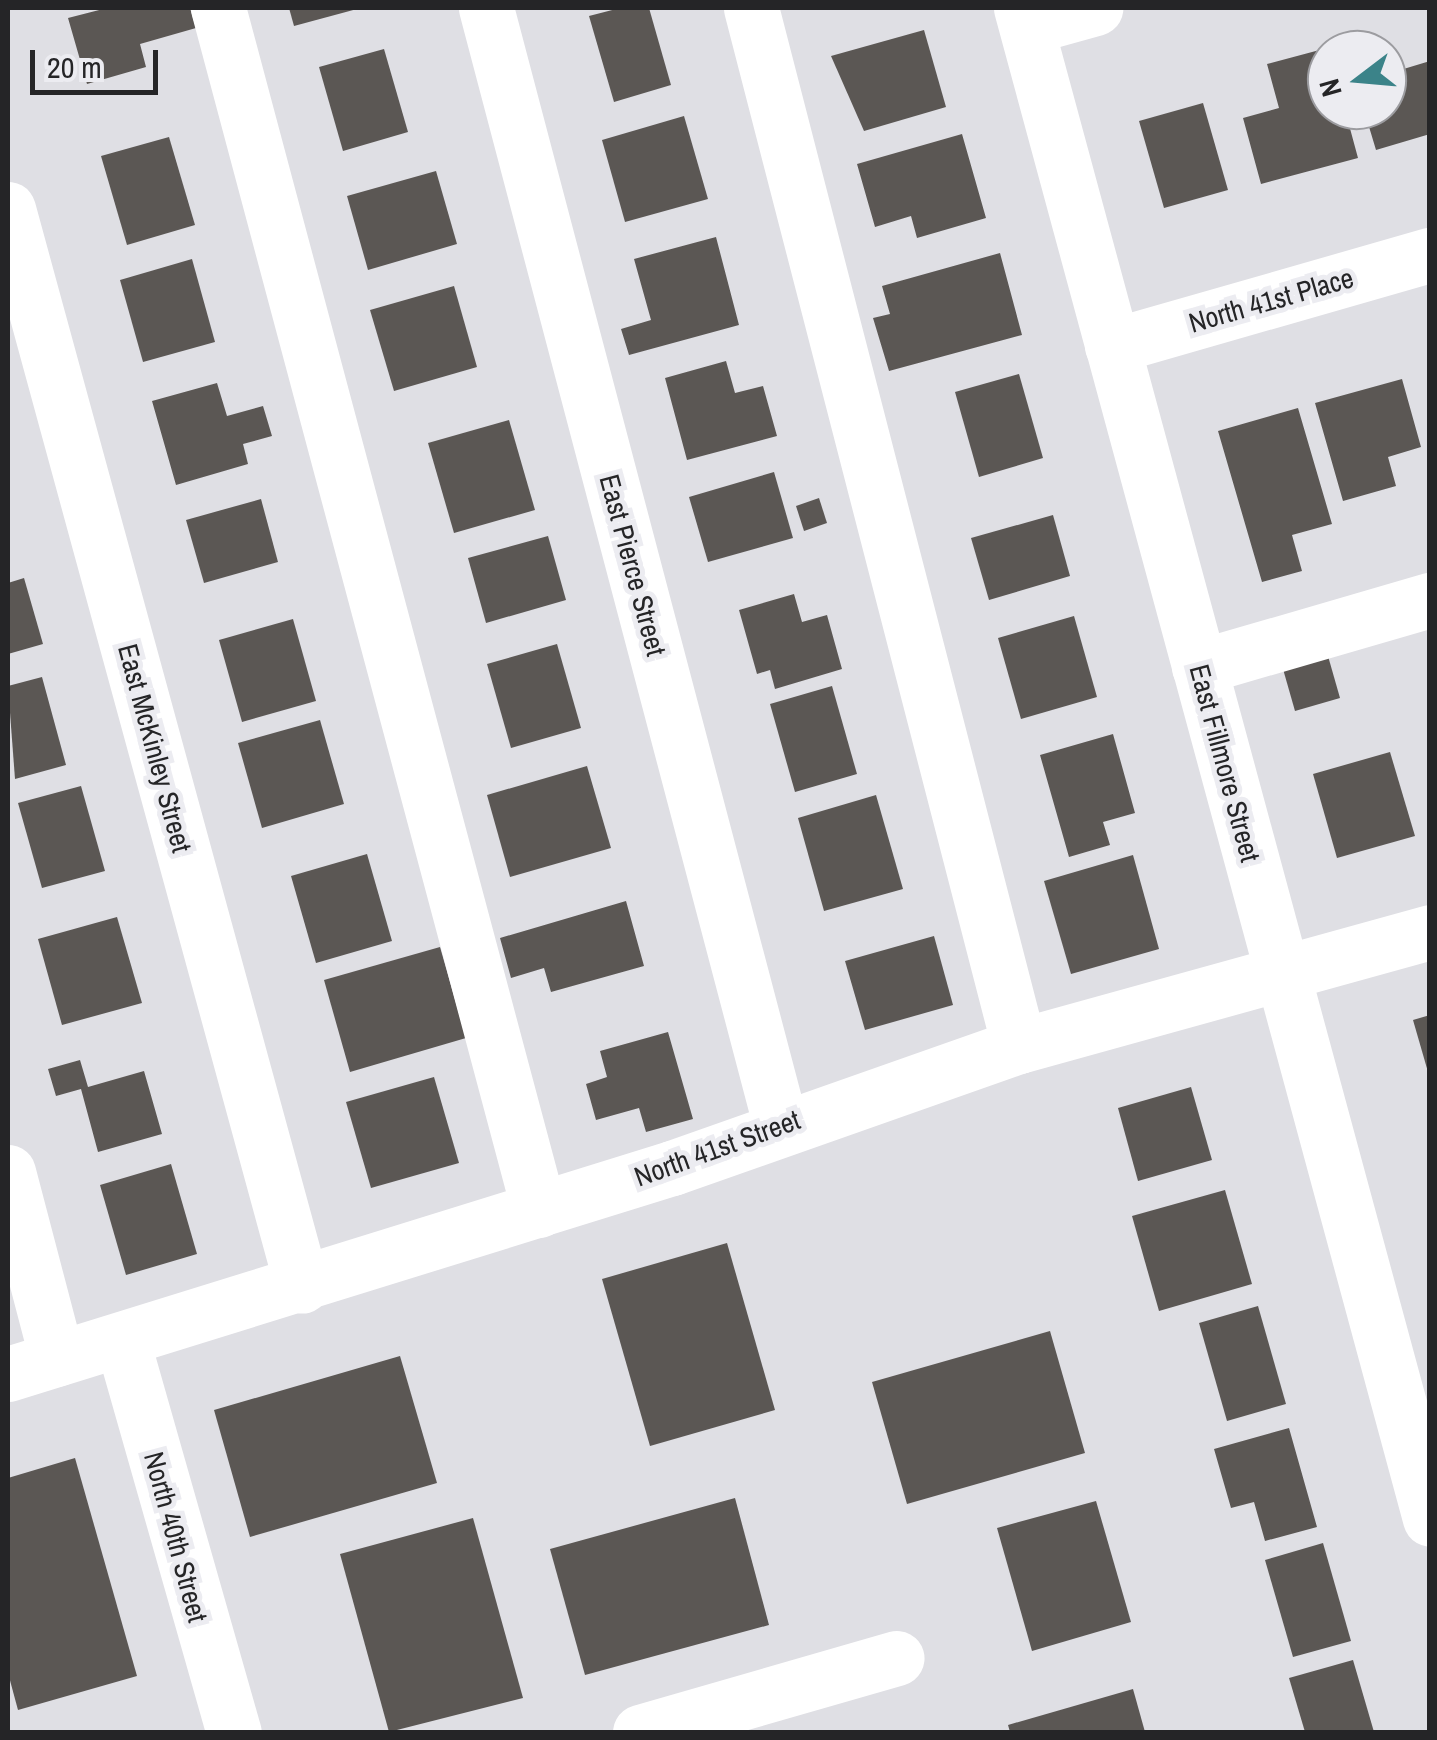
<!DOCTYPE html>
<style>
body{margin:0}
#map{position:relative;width:1437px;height:1740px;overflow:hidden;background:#dfdfe4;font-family:"Archivo Narrow",sans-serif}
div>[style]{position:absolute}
.building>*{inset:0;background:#5b5754}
.minor>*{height:55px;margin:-27.5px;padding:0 27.5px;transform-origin:27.5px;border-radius:27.5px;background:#fff}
span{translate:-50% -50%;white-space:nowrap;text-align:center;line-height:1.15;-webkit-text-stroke:10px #ececf1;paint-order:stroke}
.street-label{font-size:28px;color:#252527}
.frame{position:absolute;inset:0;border:10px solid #252527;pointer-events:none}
.north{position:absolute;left:1307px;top:30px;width:100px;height:100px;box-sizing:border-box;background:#ececf1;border:2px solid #9c9ca0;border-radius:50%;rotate:254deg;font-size:28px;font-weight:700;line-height:40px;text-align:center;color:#252527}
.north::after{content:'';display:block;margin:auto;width:35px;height:45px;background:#3b8389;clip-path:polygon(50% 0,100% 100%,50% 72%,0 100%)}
.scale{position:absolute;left:30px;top:50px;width:128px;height:45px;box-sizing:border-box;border:5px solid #252527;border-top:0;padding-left:12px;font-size:30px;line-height:35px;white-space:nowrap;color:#252527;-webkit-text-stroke:8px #ececf1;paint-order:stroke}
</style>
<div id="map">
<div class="building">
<div style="clip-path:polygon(107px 8px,190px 8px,196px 28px,140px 44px,146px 67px,87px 84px,68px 18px)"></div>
<div style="clip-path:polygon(289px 8px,356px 8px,357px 9px,294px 26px)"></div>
<div style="clip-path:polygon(620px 8px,649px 8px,671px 85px,614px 102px,589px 16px)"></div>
<div style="clip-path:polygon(924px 30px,946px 107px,864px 131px,831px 56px)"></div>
<div style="clip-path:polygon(1327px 48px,1327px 110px,1345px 110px,1358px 158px,1261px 184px,1243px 118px,1279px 108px,1267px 64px)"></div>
<div style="clip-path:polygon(384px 49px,408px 132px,343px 151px,319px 67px)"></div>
<div style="clip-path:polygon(1430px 61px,1430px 134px,1376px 150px,1364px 110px,1387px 110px,1387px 74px)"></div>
<div style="clip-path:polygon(1203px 103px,1228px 190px,1164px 208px,1139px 121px)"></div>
<div style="clip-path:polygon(684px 116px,708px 199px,625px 222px,602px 140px)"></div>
<div style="clip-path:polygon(962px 134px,986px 218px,917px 238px,911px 216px,875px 227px,857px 164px)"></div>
<div style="clip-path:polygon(169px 137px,195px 225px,127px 245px,101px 156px)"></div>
<div style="clip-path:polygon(436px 171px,457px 244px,368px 270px,347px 196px)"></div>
<div style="clip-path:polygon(716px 237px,739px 325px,629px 355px,621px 329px,651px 320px,634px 259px)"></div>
<div style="clip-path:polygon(1000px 253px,1022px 335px,889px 371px,873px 318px,890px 314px,882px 286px)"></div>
<div style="clip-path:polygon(192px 259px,215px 342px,143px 362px,120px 280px)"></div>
<div style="clip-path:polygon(454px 286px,477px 367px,394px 391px,370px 310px)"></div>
<div style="clip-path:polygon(726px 361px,735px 393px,763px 386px,777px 436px,687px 460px,665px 378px)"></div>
<div style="clip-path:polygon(1019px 374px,1043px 458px,979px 477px,955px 392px)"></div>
<div style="clip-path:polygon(1402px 379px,1421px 447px,1388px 457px,1396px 486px,1343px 501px,1315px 403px)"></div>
<div style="clip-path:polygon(217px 383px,227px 416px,263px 406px,272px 436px,243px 444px,248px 464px,176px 485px,152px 401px)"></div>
<div style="clip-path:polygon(1298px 408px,1332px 524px,1292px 535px,1302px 571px,1262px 582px,1218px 431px)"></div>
<div style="clip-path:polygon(509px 420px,535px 510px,454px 533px,428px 443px)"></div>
<div style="clip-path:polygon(774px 472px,793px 538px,708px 562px,689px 497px)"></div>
<div style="clip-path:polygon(819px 498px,827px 523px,804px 531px,796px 506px)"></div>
<div style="clip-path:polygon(261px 499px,278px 562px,204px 583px,186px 520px)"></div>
<div style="clip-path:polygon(1053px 515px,1070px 576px,989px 600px,971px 538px)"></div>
<div style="clip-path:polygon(548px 536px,566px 600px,486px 623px,468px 558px)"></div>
<div style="clip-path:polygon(24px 578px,43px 644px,8px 654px,8px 583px)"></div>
<div style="clip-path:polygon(794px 594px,802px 622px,827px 615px,842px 669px,775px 689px,770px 670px,757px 674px,739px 610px)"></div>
<div style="clip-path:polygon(1074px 616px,1097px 697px,1021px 719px,998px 638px)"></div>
<div style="clip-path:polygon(293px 619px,316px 701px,242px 722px,219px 640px)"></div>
<div style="clip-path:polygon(557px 644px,581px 728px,511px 748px,487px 664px)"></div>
<div style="clip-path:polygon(1328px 656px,1340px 698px,1295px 711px,1283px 669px)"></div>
<div style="clip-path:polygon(42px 677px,66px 765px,15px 779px,8px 686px)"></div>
<div style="clip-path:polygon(832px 686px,857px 774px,795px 792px,770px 704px)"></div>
<div style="clip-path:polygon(320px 720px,344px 804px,262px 828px,238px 743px)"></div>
<div style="clip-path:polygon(1113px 734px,1135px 813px,1103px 822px,1110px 845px,1069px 857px,1040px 755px)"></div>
<div style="clip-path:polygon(1390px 752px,1415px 836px,1337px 858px,1313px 774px)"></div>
<div style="clip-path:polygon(587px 766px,611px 848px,510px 877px,487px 795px)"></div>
<div style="clip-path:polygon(81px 786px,105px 871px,42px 888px,18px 803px)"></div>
<div style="clip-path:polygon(876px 795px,903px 889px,824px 911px,798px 818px)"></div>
<div style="clip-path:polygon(367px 854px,392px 941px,316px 963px,291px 876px)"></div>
<div style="clip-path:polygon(1133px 855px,1159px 949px,1071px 974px,1044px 881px)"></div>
<div style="clip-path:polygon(626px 901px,644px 966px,551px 992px,544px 968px,511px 978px,500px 938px)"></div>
<div style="clip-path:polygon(117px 917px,142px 1003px,62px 1025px,38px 939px)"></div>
<div style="clip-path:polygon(934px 936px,953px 1005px,865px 1030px,845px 961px)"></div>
<div style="clip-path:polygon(440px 947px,466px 1038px,350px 1072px,324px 980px)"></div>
<div style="clip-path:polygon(1430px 1015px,1430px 1072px,1428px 1072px,1413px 1020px)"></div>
<div style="clip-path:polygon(668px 1032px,693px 1119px,646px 1132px,639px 1108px,596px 1120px,586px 1084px,607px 1077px,600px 1051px)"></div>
<div style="clip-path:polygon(80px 1060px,88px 1087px,144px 1071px,162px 1134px,98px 1152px,81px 1089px,56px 1096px,48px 1069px)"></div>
<div style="clip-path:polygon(434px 1077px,459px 1163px,371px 1188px,346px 1102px)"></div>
<div style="clip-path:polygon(1191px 1087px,1212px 1160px,1138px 1181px,1118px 1108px)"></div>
<div style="clip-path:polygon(171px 1164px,197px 1254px,126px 1275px,100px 1185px)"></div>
<div style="clip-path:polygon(1225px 1190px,1252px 1284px,1159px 1311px,1132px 1216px)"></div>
<div style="clip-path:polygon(727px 1243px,775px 1410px,650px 1446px,602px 1279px)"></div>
<div style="clip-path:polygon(1258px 1306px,1286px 1404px,1227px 1421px,1199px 1323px)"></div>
<div style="clip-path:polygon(1050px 1331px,1085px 1453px,907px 1504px,872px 1382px)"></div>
<div style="clip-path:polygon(400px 1356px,437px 1483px,250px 1537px,214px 1410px)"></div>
<div style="clip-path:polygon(1289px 1428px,1317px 1527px,1265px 1541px,1254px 1502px,1231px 1508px,1214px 1449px)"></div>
<div style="clip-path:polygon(75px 1458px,137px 1676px,18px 1710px,8px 1673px,8px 1478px)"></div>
<div style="clip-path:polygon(735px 1498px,769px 1625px,585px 1675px,550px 1549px)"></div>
<div style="clip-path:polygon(1096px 1501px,1131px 1622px,1032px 1651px,997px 1528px)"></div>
<div style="clip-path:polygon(473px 1518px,523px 1698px,389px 1732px,340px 1554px)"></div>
<div style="clip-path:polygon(1323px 1543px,1351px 1641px,1293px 1657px,1265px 1560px)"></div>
<div style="clip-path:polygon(1353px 1660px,1374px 1732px,1305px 1732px,1289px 1678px)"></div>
<div style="clip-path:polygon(1133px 1689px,1145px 1732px,1010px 1732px,1008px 1725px)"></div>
</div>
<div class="minor">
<div style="left:218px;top:8px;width:1244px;rotate:75.05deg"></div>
<div style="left:486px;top:8px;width:1153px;rotate:75.23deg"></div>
<div style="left:751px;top:8px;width:1072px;rotate:75.52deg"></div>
<div style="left:1021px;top:8px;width:1565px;rotate:74.85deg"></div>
<div style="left:1027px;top:27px;width:71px;rotate:-15.6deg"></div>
<div style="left:8px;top:209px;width:1116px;rotate:74.73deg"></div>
<div style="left:1112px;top:346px;width:331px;rotate:-16deg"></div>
<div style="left:1199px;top:667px;width:241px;rotate:-16.2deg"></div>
<div style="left:8px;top:1172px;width:193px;rotate:75.3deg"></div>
<div style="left:122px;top:1340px;width:408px;rotate:74.1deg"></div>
<div style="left:8px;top:1374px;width:695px;rotate:-17.24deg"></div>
<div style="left:672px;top:1168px;width:368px;rotate:-19.4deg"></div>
<div style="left:1019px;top:1046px;width:427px;rotate:-15.5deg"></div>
<div style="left:640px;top:1732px;width:267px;rotate:-16.1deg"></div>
</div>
<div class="street-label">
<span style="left:1271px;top:300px;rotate:-16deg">North 41st Place</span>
<span style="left:633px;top:565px;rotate:75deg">East Pierce Street</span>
<span style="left:155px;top:748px;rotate:75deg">East McKinley Street</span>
<span style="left:1225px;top:763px;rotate:75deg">East Fillmore Street</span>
<span style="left:717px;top:1148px;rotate:-20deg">North 41st Street</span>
<span style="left:176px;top:1537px;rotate:75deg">North 40th Street</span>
</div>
<div class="frame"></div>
<div class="north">N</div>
<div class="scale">20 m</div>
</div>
